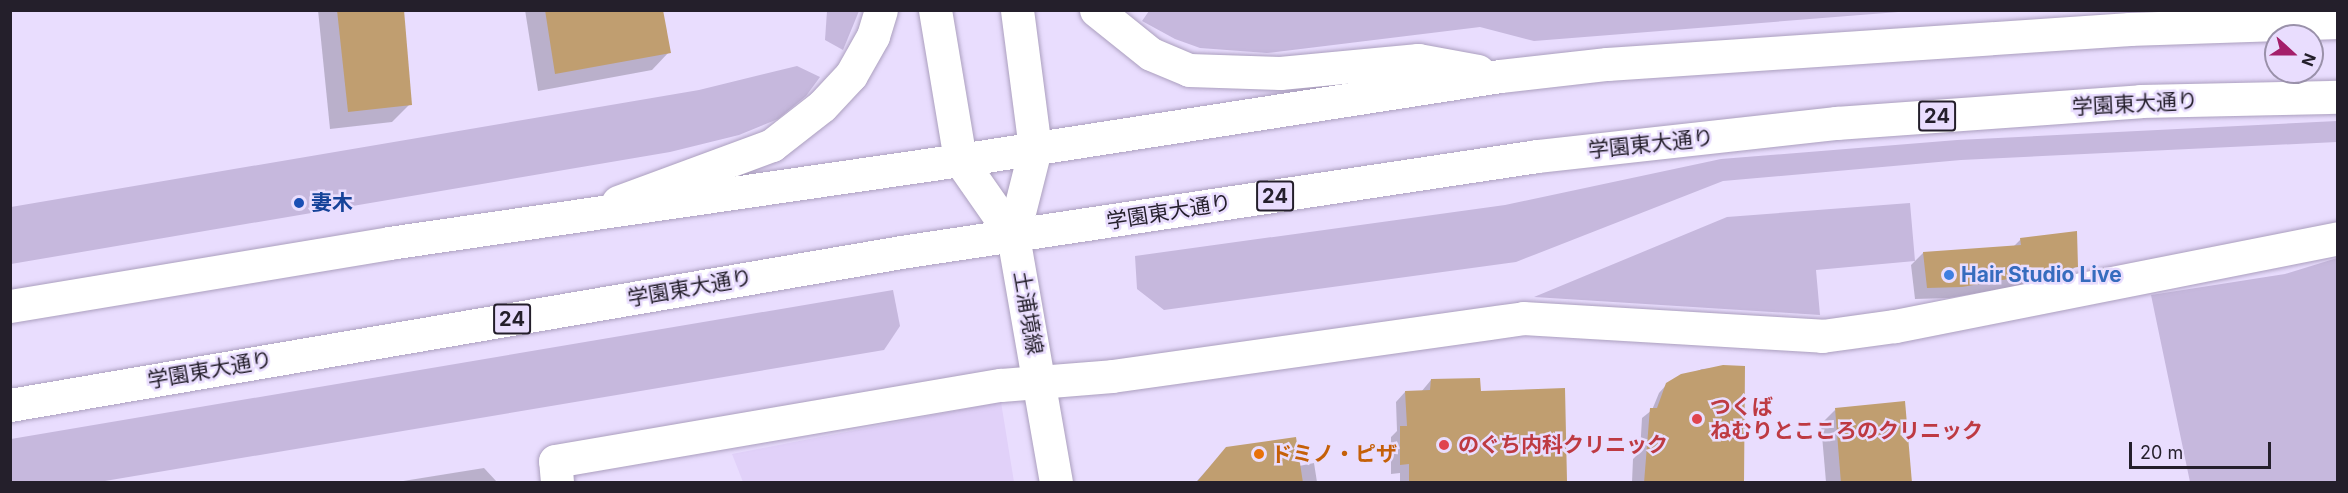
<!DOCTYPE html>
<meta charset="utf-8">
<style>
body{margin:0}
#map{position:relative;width:2348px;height:493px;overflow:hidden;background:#e9ddfe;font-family:Inter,"Noto Sans JP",sans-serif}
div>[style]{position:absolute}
.built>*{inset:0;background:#e1d1f9}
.green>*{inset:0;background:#c6b8dd}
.shadow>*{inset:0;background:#0003}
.building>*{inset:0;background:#c09e70}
.roads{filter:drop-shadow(0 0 2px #ab9fbe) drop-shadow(0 0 2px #ab9fbe)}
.minor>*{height:33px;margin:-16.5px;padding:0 16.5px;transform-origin:16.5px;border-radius:16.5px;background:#fff}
.secondary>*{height:33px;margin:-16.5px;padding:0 16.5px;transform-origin:16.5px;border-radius:16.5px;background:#fff}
.primary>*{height:33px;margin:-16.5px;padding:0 16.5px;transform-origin:16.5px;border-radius:16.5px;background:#fff}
.dots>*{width:16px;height:16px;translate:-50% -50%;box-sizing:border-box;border:3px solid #e9ddfe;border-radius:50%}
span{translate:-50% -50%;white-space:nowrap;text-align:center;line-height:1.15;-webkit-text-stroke:5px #e9ddfe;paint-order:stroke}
.shield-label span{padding:2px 4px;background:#e9ddfe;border:2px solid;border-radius:4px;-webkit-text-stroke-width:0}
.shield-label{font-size:20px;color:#241f2b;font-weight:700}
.street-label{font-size:21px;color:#241f2b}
.transit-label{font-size:21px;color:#164399;font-weight:700}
.left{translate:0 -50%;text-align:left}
.shop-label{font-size:21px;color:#366cbe;font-weight:700}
.health-label{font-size:21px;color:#be3a42;font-weight:700}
.food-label{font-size:21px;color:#c56008;font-weight:700}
.frame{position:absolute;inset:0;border:12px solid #241f2b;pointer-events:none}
.north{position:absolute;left:2264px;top:24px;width:60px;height:60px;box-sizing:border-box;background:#e9ddfe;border:2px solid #9a91aa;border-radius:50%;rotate:111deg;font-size:16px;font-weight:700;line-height:24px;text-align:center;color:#241f2b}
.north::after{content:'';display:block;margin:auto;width:21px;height:27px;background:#a41f6a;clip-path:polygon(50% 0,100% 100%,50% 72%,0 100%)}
.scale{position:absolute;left:2129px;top:442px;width:142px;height:27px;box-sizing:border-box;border:3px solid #241f2b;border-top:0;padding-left:8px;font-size:18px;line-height:21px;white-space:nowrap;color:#241f2b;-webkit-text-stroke:4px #e9ddfe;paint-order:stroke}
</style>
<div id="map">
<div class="built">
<div style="clip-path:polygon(1001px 402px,1014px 482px,743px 482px,732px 454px)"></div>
</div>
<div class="green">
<div style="clip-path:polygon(827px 11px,859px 11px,843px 50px,825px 40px)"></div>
<div style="clip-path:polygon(1149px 11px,1149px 10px,1911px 11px,1534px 41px,1480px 27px,1267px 53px,1200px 48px,1175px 39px,1142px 21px)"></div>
<div style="clip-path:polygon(797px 66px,820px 77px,806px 96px,778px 119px,739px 135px,670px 152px,11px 264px,11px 207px,699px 90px)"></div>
<div style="clip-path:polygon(2337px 121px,2337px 142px,1961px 160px,1723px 181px,1516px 262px,1164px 310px,1137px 289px,1135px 256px,1505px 205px,1721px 159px,1957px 140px)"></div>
<div style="clip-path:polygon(1910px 203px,1915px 261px,1816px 270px,1820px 315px,1534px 297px,1727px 217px)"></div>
<div style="clip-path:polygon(2337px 258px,2337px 482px,2190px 482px,2151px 295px,2285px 274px)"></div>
<div style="clip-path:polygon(893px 290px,900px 326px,884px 350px,99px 482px,11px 482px,11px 439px)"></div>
</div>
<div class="shadow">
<div style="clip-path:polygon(318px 10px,402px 10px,410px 104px,392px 122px,330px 129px)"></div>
<div style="clip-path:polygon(525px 10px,662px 10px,669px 52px,652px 70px,538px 91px)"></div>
<div style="clip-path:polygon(2021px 239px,2076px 266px,2064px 278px,1949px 298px,1915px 299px,1911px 265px,1923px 253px,2012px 248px)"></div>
<div style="clip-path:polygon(1743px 367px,1743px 482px,1632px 482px,1633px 459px,1640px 452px,1642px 418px,1652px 410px,1659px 393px,1667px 384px,1702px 369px)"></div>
<div style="clip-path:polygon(1431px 380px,1480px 392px,1565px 481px,1400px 482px,1400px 473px,1391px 474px,1391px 437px,1397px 431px,1396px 402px,1405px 392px,1421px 392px)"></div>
<div style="clip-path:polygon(1835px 410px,1911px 482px,1826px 482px,1821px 424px)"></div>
<div style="clip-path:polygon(1226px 449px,1299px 466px,1314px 463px,1317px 482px,1196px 482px)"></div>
<div style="clip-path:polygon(484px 468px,497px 482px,397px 482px)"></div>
</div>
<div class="building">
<div style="clip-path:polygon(337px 10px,404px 10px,412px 105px,348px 112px)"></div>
<div style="clip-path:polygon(545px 10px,663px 10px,671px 53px,555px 74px)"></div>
<div style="clip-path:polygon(2077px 231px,2078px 267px,1962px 287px,1927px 288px,1923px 252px,2021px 245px,2020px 238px)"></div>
<div style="clip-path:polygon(1723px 365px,1745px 366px,1744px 483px,1644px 483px,1650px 408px,1657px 408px,1666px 383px,1681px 374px)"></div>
<div style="clip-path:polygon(1480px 378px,1481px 391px,1565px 388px,1567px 481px,1409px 483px,1409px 464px,1400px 465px,1400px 426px,1407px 426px,1405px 391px,1430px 390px,1431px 379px)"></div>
<div style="clip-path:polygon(1905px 401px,1912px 483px,1841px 483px,1835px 408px)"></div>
<div style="clip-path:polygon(1296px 437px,1303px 483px,1196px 483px,1226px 447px)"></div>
</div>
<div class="roads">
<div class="minor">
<div style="left:557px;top:482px;width:21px;rotate:-95deg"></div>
<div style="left:555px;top:461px;width:452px;rotate:-9.7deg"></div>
<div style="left:1001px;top:385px;width:111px;rotate:-4.6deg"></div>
<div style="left:1112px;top:376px;width:415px;rotate:-8deg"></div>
<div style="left:1523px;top:318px;width:300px;rotate:3.4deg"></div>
<div style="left:1822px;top:336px;width:74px;rotate:-7.8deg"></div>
<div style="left:1895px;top:326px;width:452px;rotate:-11.2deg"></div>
</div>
<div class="secondary">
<div style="left:935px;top:10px;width:152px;rotate:80.5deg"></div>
<div style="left:1017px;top:10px;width:140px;rotate:82.6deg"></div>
<div style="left:618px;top:202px;width:164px;rotate:-20.3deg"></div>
<div style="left:772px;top:145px;width:63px;rotate:-38deg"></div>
<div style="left:822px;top:106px;width:42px;rotate:-46.9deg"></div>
<div style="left:851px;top:75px;width:45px;rotate:-60.6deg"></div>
<div style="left:873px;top:36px;width:27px;rotate:-73deg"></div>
</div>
<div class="primary">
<div style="left:1096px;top:10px;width:70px;rotate:38.7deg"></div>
<div style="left:1151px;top:54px;width:41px;rotate:22.8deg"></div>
<div style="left:1189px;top:70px;width:91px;rotate:1.9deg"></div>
<div style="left:1280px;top:73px;width:139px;rotate:-5.4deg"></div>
<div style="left:1418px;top:60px;width:61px;rotate:10.4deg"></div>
<div style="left:960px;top:160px;width:93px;rotate:55.1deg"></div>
<div style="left:1013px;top:236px;width:250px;rotate:80.1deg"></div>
<div style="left:1013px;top:236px;width:90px;rotate:-75.8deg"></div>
<div style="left:10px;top:306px;width:384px;rotate:-9.4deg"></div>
<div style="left:389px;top:243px;width:577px;rotate:-8.27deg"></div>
<div style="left:960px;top:160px;width:546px;rotate:-8.84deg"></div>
<div style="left:1500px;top:76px;width:108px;rotate:-6.4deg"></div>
<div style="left:1607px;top:64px;width:524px;rotate:-3.83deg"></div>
<div style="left:2130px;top:29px;width:208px;rotate:-1.9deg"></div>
<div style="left:10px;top:405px;width:904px;rotate:-9.74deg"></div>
<div style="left:901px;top:252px;width:643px;rotate:-8.58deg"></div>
<div style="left:1537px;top:156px;width:301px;rotate:-6.3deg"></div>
<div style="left:1836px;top:123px;width:305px;rotate:-4.1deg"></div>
<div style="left:2140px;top:101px;width:198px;rotate:-1.2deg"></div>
</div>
</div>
<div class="dots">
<div style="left:299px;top:203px;background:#1a4fb4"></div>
<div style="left:1949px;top:275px;background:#3f7fe0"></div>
<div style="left:1697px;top:419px;background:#e0444e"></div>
<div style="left:1444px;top:445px;background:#e0444e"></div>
<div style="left:1259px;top:454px;background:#e8710a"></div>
</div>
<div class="shield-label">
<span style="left:1937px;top:116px">24</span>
<span style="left:1275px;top:196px">24</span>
<span style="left:512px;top:319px">24</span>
</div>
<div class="street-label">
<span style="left:2135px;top:104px;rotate:-3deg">学園東大通り</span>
<span style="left:1651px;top:144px;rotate:-6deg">学園東大通り</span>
<span style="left:1169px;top:212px;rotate:-9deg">学園東大通り</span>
<span style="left:690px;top:288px;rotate:-10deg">学園東大通り</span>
<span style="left:1028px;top:313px;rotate:80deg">土浦境線</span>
<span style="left:210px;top:370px;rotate:-10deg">学園東大通り</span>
</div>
<div class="transit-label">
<span class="left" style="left:311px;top:203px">妻木</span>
</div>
<div class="shop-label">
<span class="left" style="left:1961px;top:275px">Hair Studio Live</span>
</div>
<div class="health-label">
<span class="left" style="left:1710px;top:419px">つくば<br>ねむりとこころのクリニック</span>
<span class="left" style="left:1458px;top:445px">のぐち内科クリニック</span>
</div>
<div class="food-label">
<span class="left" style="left:1271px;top:454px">ドミノ・ピザ</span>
</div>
<div class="frame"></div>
<div class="north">N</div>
<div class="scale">20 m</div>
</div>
